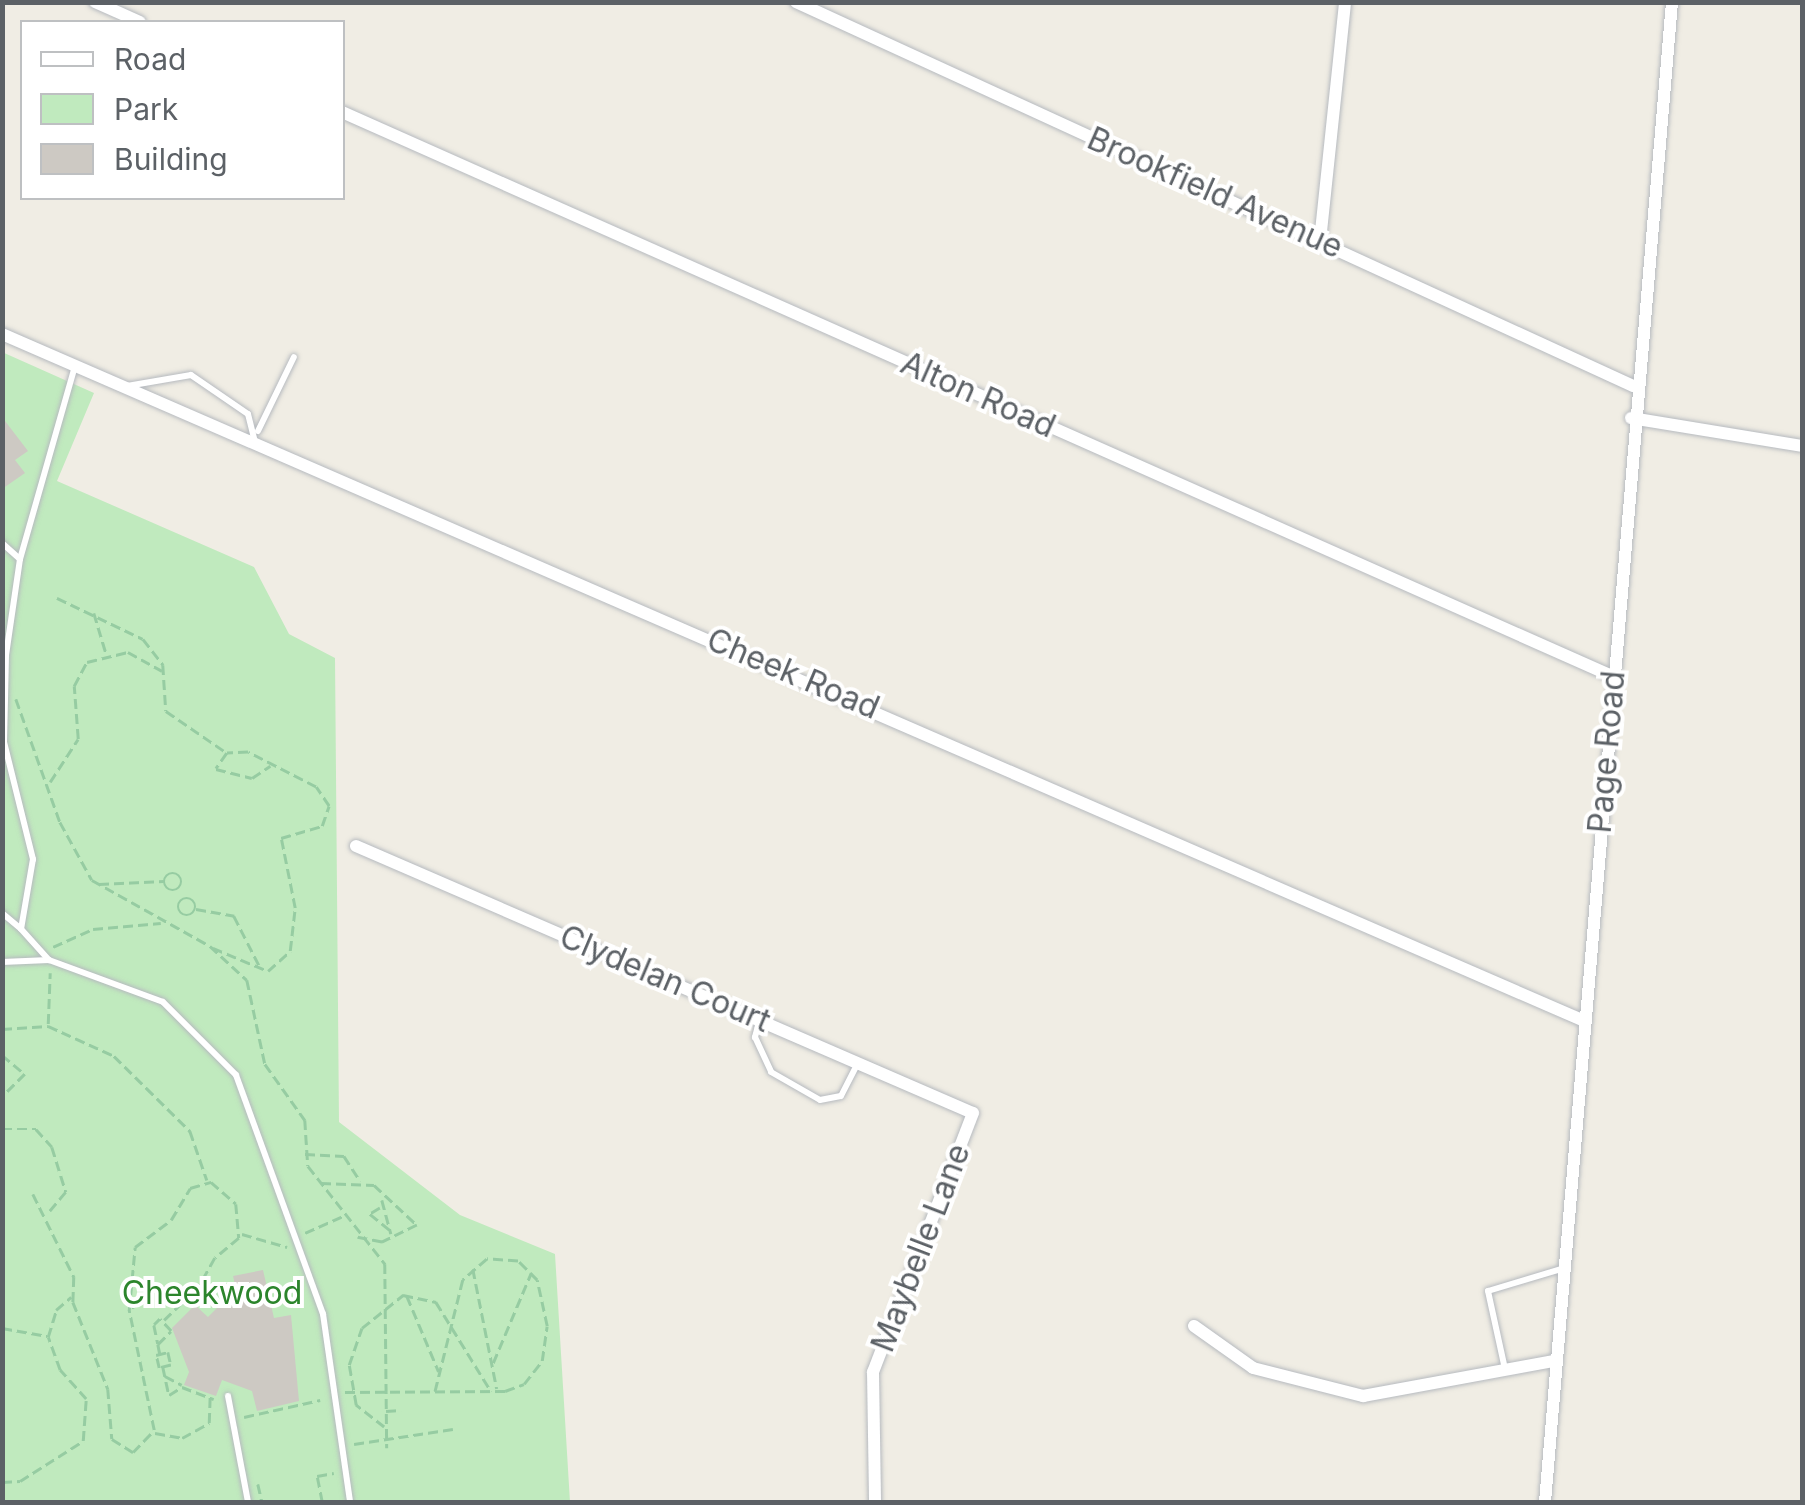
<!DOCTYPE html>
<style>
body{margin:0}
#map{position:relative;width:1805px;height:1505px;overflow:hidden;background:#f0ede4;font-family:Inter,sans-serif}
div>[style]{position:absolute}
.green>*{inset:0;background:#c0eabe}
.building>*{inset:0;background:#cdc9c3}
.path>*{height:2.5px;margin-top:-1.25px;transform-origin:0;background:repeating-linear-gradient(90deg,#96cca2 0 10px,transparent 0 15px)}
.path>.ring{margin:-1.25px;padding:0;box-sizing:content-box;background:none;border:2.5px solid #96cca2;border-radius:50%}
.roads{filter:drop-shadow(0 0 2px #b6babf) drop-shadow(0 0 2px #b6babf)}
.lane>*{height:6px;margin:-3px;padding:0 3px;transform-origin:3px;border-radius:3px;background:#fff}
.street>*{height:12px;margin:-6px;padding:0 6px;transform-origin:6px;border-radius:6px;background:#fff}
span{translate:-50% -50%;white-space:nowrap;text-align:center;line-height:1.15;-webkit-text-stroke:8px #fff;paint-order:stroke}
.street-label{font-size:32px;color:#5c6166}
.park-label{font-size:32px;color:#2c852c}
.frame{position:absolute;inset:0;border:5px solid #5c6166;pointer-events:none}
.legend{position:absolute;left:20px;top:20px;width:325px;height:180px;box-sizing:border-box;background:#fff;border:2px solid #bec0c2;margin:0;padding:12px 18px;list-style:none;font-size:30px;color:#5c6166}
.legend li{display:flex;align-items:center;gap:20px;height:50px}
.legend b{width:50px;border:2px solid #bec0c2}
</style>
<div id="map">
<div class="green">
<div style="clip-path:polygon(2px 352px,94px 393px,57px 481px,254px 567px,289px 634px,335px 658px,339px 1122px,460px 1215px,555px 1254px,570px 1502px,3px 1502px)"></div>
</div>
<div class="building">
<div style="clip-path:polygon(2px 417px,28px 451px,15px 460px,25px 473px,2px 489px)"></div>
<div style="clip-path:polygon(263px 1270px,274px 1318px,291px 1315px,299px 1401px,257px 1411px,252px 1391px,222px 1380px,216px 1396px,184px 1385px,189px 1372px,172px 1328px,195px 1305px,208px 1317px,236px 1289px,233px 1276px)"></div>
</div>
<div class="path">
<div style="left:57px;top:598px;width:95px;rotate:25.5deg"></div>
<div style="left:143px;top:639px;width:33px;rotate:52deg"></div>
<div style="left:163px;top:665px;width:46px;rotate:86.3deg"></div>
<div style="left:166px;top:711px;width:74px;rotate:34.5deg"></div>
<div style="left:94px;top:613px;width:42px;rotate:73.3deg"></div>
<div style="left:16px;top:699px;width:131px;rotate:70.3deg"></div>
<div style="left:60px;top:822px;width:66px;rotate:61.1deg"></div>
<div style="left:92px;top:880px;width:135px;rotate:29.2deg"></div>
<div style="left:210px;top:946px;width:50px;rotate:42.6deg"></div>
<div style="left:247px;top:980px;width:86px;rotate:77.9deg"></div>
<div style="left:265px;top:1064px;width:69px;rotate:54.5deg"></div>
<div style="left:305px;top:1120px;width:46px;rotate:86.3deg"></div>
<div style="left:308px;top:1166px;width:125px;rotate:51.8deg"></div>
<div style="left:385px;top:1264px;width:184px;rotate:89.4deg"></div>
<div style="left:50px;top:782px;width:51px;rotate:-56.9deg"></div>
<div style="left:78px;top:739px;width:53px;rotate:-94.3deg"></div>
<div style="left:74px;top:686px;width:27px;rotate:-62deg"></div>
<div style="left:87px;top:662px;width:42px;rotate:-13.7deg"></div>
<div style="left:128px;top:652px;width:39px;rotate:29deg"></div>
<div class="ring" style="left:164px;top:873px;width:15.5px;height:15.5px"></div>
<div style="left:99px;top:884px;width:65px;rotate:-2.6deg"></div>
<div class="ring" style="left:178px;top:898px;width:15.5px;height:15.5px"></div>
<div style="left:196px;top:909px;width:39px;rotate:10deg"></div>
<div style="left:234px;top:916px;width:55px;rotate:63deg"></div>
<div style="left:53px;top:947px;width:44px;rotate:-24.2deg"></div>
<div style="left:93px;top:929px;width:68px;rotate:-5deg"></div>
<div style="left:213px;top:948px;width:60px;rotate:22.7deg"></div>
<div style="left:268px;top:971px;width:30px;rotate:-42deg"></div>
<div style="left:290px;top:951px;width:43px;rotate:-83.4deg"></div>
<div style="left:295px;top:908px;width:71px;rotate:-101.3deg"></div>
<div style="left:281px;top:838px;width:43px;rotate:-16.3deg"></div>
<div style="left:322px;top:826px;width:21px;rotate:-71deg"></div>
<div style="left:329px;top:806px;width:23px;rotate:-124deg"></div>
<div style="left:316px;top:787px;width:76px;rotate:-152.8deg"></div>
<div style="left:248px;top:752px;width:21px;rotate:177deg"></div>
<div style="left:227px;top:753px;width:19px;rotate:125deg"></div>
<div style="left:216px;top:769px;width:37px;rotate:14deg"></div>
<div style="left:252px;top:778px;width:22px;rotate:-34deg"></div>
<div style="left:48px;top:1024px;width:51px;rotate:-87.8deg"></div>
<div style="left:2px;top:1029px;width:46px;rotate:-3.7deg"></div>
<div style="left:48px;top:1026px;width:72px;rotate:24.4deg"></div>
<div style="left:114px;top:1056px;width:107px;rotate:44.6deg"></div>
<div style="left:190px;top:1131px;width:52px;rotate:70.9deg"></div>
<div style="left:2px;top:1055px;width:30px;rotate:40deg"></div>
<div style="left:25px;top:1074px;width:33px;rotate:135deg"></div>
<div style="left:2px;top:1129px;width:34px"></div>
<div style="left:36px;top:1129px;width:24px;rotate:48deg"></div>
<div style="left:52px;top:1147px;width:47px;rotate:72.7deg"></div>
<div style="left:66px;top:1192px;width:25px;rotate:130deg"></div>
<div style="left:305px;top:1154px;width:39px;rotate:3deg"></div>
<div style="left:344px;top:1156px;width:30px;rotate:57deg"></div>
<div style="left:211px;top:1182px;width:33px;rotate:41deg"></div>
<div style="left:236px;top:1204px;width:34px;rotate:85deg"></div>
<div style="left:239px;top:1238px;width:31px;rotate:140deg"></div>
<div style="left:215px;top:1258px;width:47px;rotate:119.3deg"></div>
<div style="left:192px;top:1299px;width:29px;rotate:-155deg"></div>
<div style="left:166px;top:1287px;width:44px;rotate:148.1deg"></div>
<div style="left:129px;top:1310px;width:63px;rotate:-84.6deg"></div>
<div style="left:135px;top:1247px;width:45px;rotate:-36.9deg"></div>
<div style="left:171px;top:1220px;width:37px;rotate:-59deg"></div>
<div style="left:190px;top:1188px;width:22px;rotate:-16deg"></div>
<div style="left:321px;top:1183px;width:53px;rotate:2.2deg"></div>
<div style="left:374px;top:1185px;width:59px;rotate:42.9deg"></div>
<div style="left:417px;top:1225px;width:39px;rotate:154deg"></div>
<div style="left:382px;top:1242px;width:25px;rotate:-169deg"></div>
<div style="left:33px;top:1194px;width:93px;rotate:63.7deg"></div>
<div style="left:74px;top:1277px;width:25px;rotate:92deg"></div>
<div style="left:73px;top:1302px;width:94px;rotate:68.1deg"></div>
<div style="left:108px;top:1389px;width:50px;rotate:85.4deg"></div>
<div style="left:112px;top:1439px;width:25px;rotate:32deg"></div>
<div style="left:133px;top:1452px;width:30px;rotate:-46deg"></div>
<div style="left:154px;top:1430px;width:123px;rotate:-101.8deg"></div>
<div style="left:382px;top:1200px;width:35px;rotate:75deg"></div>
<div style="left:380px;top:1208px;width:12px;rotate:149deg"></div>
<div style="left:370px;top:1214px;width:27px;rotate:39deg"></div>
<div style="left:305px;top:1233px;width:42px;rotate:-24.1deg"></div>
<div style="left:242px;top:1234px;width:47px;rotate:16.1deg"></div>
<div style="left:473px;top:1269px;width:122px;rotate:78.7deg"></div>
<div style="left:407px;top:1296px;width:82px;rotate:67.2deg"></div>
<div style="left:164px;top:1320px;width:32px;rotate:-44deg"></div>
<div style="left:2px;top:1328px;width:46px;rotate:10.1deg"></div>
<div style="left:158px;top:1344px;width:18px;rotate:-45deg"></div>
<div style="left:171px;top:1331px;width:16px;rotate:-133deg"></div>
<div style="left:160px;top:1319px;width:8px;rotate:135deg"></div>
<div style="left:154px;top:1325px;width:19px;rotate:78deg"></div>
<div style="left:158px;top:1344px;width:10px;rotate:79deg"></div>
<div style="left:168px;top:1352px;width:13px;rotate:77deg"></div>
<div style="left:171px;top:1365px;width:12px;rotate:166deg"></div>
<div style="left:159px;top:1368px;width:13px;rotate:-103deg"></div>
<div style="left:156px;top:1355px;width:12px;rotate:-14deg"></div>
<div style="left:493px;top:1363px;width:98px;rotate:-67.1deg"></div>
<div style="left:163px;top:1367px;width:29px;rotate:78deg"></div>
<div style="left:169px;top:1395px;width:15px;rotate:-32deg"></div>
<div style="left:182px;top:1387px;width:34px;rotate:21deg"></div>
<div style="left:165px;top:1376px;width:19px;rotate:28deg"></div>
<div style="left:345px;top:1392px;width:160px;rotate:-0.4deg"></div>
<div style="left:505px;top:1391px;width:20px;rotate:-20deg"></div>
<div style="left:524px;top:1384px;width:29px;rotate:-52deg"></div>
<div style="left:542px;top:1361px;width:35px;rotate:-82deg"></div>
<div style="left:547px;top:1326px;width:47px;rotate:-102.3deg"></div>
<div style="left:537px;top:1280px;width:27px;rotate:-135deg"></div>
<div style="left:518px;top:1261px;width:31px;rotate:-176deg"></div>
<div style="left:487px;top:1259px;width:32px;rotate:139deg"></div>
<div style="left:463px;top:1280px;width:115px;rotate:104deg"></div>
<div style="left:386px;top:1411px;width:15px;rotate:-4deg"></div>
<div style="left:244px;top:1417px;width:78px;rotate:-12.6deg"></div>
<div style="left:384px;top:1427px;width:36px;rotate:-142deg"></div>
<div style="left:356px;top:1405px;width:41px;rotate:-99.9deg"></div>
<div style="left:349px;top:1365px;width:39px;rotate:-71deg"></div>
<div style="left:362px;top:1328px;width:53px;rotate:-38.8deg"></div>
<div style="left:403px;top:1295px;width:34px;rotate:12deg"></div>
<div style="left:436px;top:1302px;width:105px;rotate:58.3deg"></div>
<div style="left:155px;top:1433px;width:27px;rotate:10deg"></div>
<div style="left:182px;top:1438px;width:31px;rotate:-29deg"></div>
<div style="left:209px;top:1423px;width:26px;rotate:-88deg"></div>
<div style="left:354px;top:1444px;width:100px;rotate:-8.6deg"></div>
<div style="left:2px;top:1482px;width:18px;rotate:-3deg"></div>
<div style="left:20px;top:1481px;width:75px;rotate:-32.4deg"></div>
<div style="left:83px;top:1441px;width:42px;rotate:-85.9deg"></div>
<div style="left:86px;top:1399px;width:39px;rotate:-132deg"></div>
<div style="left:60px;top:1370px;width:35px;rotate:-110deg"></div>
<div style="left:48px;top:1337px;width:28px;rotate:-73deg"></div>
<div style="left:56px;top:1310px;width:20px;rotate:-41deg"></div>
<div style="left:258px;top:1484px;width:18px;rotate:77deg"></div>
<div style="left:322px;top:1502px;width:26px;rotate:-101deg"></div>
<div style="left:317px;top:1476px;width:17px;rotate:-10deg"></div>
</div>
<div class="roads">
<div class="lane">
<div style="left:75px;top:366px;width:201px;rotate:105.9deg"></div>
<div style="left:20px;top:559px;width:97px;rotate:98.3deg"></div>
<div style="left:6px;top:655px;width:87px;rotate:91.3deg"></div>
<div style="left:4px;top:742px;width:121px;rotate:76.1deg"></div>
<div style="left:33px;top:859px;width:71px;rotate:99.7deg"></div>
<div style="left:21px;top:929px;width:42px;rotate:47.9deg"></div>
<div style="left:49px;top:960px;width:121px;rotate:20.2deg"></div>
<div style="left:163px;top:1002px;width:103px;rotate:45deg"></div>
<div style="left:236px;top:1075px;width:254px;rotate:70deg"></div>
<div style="left:323px;top:1314px;width:190px;rotate:81.8deg"></div>
<div style="left:127px;top:386px;width:65px;rotate:-9.8deg"></div>
<div style="left:191px;top:375px;width:69px;rotate:34.4deg"></div>
<div style="left:248px;top:414px;width:30px;rotate:76deg"></div>
<div style="left:258px;top:431px;width:82px;rotate:-64.1deg"></div>
<div style="left:2px;top:543px;width:24px;rotate:42deg"></div>
<div style="left:2px;top:913px;width:23px;rotate:40deg"></div>
<div style="left:2px;top:962px;width:47px;rotate:-2.4deg"></div>
<div style="left:759px;top:1022px;width:16px;rotate:105deg"></div>
<div style="left:755px;top:1037px;width:38px;rotate:65deg"></div>
<div style="left:771px;top:1072px;width:56px;rotate:29.7deg"></div>
<div style="left:820px;top:1100px;width:21px;rotate:-11deg"></div>
<div style="left:841px;top:1096px;width:37px;rotate:-63deg"></div>
<div style="left:1505px;top:1369px;width:80px;rotate:-102.3deg"></div>
<div style="left:1488px;top:1291px;width:76px;rotate:-16.8deg"></div>
<div style="left:228px;top:1396px;width:108px;rotate:79.3deg"></div>
</div>
<div class="street">
<div style="left:95px;top:2px;width:49px;rotate:24deg"></div>
<div style="left:796px;top:2px;width:921px;rotate:24.64deg"></div>
<div style="left:342px;top:112px;width:1392px;rotate:23.95deg"></div>
<div style="left:1320px;top:241px;width:240px;rotate:-84deg"></div>
<div style="left:2px;top:334px;width:1722px;rotate:23.47deg"></div>
<div style="left:1631px;top:418px;width:173px;rotate:9.3deg"></div>
<div style="left:356px;top:846px;width:672px;rotate:23.4deg"></div>
<div style="left:973px;top:1113px;width:278px;rotate:111.1deg"></div>
<div style="left:873px;top:1372px;width:130px;rotate:89.1deg"></div>
<div style="left:1194px;top:1326px;width:72px;rotate:35.4deg"></div>
<div style="left:1253px;top:1368px;width:114px;rotate:14.3deg"></div>
<div style="left:1363px;top:1396px;width:193px;rotate:-10.4deg"></div>
<div style="left:1545px;top:1502px;width:1505px;rotate:-85.16deg"></div>
</div>
</div>
<div class="street-label">
<span style="left:1215px;top:193px;rotate:24deg">Brookfield Avenue</span>
<span style="left:978px;top:395px;rotate:24deg">Alton Road</span>
<span style="left:793px;top:674px;rotate:23deg">Cheek Road</span>
<span style="left:1607px;top:752px;rotate:-85deg">Page Road</span>
<span style="left:665px;top:979px;rotate:23deg">Clydelan Court</span>
<span style="left:921px;top:1248px;rotate:-69deg">Maybelle Lane</span>
</div>
<div class="park-label">
<span style="left:212px;top:1293px">Cheekwood</span>
</div>
<div class="frame"></div>
<ul class="legend">
<li><b style="height:12px;background:#fff"></b>Road</li>
<li><b style="height:28px;background:#c0eabe"></b>Park</li>
<li><b style="height:28px;background:#cdc9c3"></b>Building</li>
</ul>
</div>
